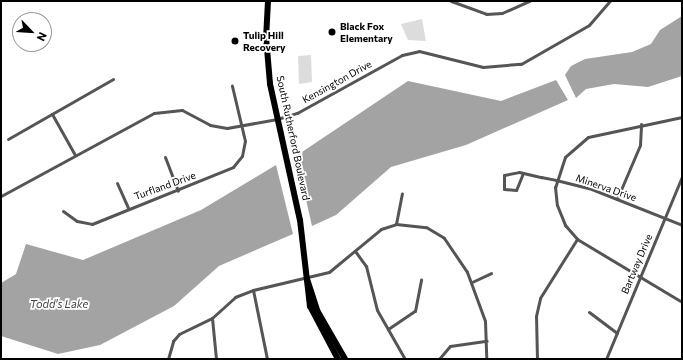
<!DOCTYPE html>
<style>
body{margin:0}
#map{position:relative;width:683px;height:360px;overflow:hidden;background:#fff;font-family:Commissioner,sans-serif}
div>[style]{position:absolute}
.green>*{inset:0;background:#dcdcdc}
.water>*{inset:0;background:#a3a3a3}
.street>*{height:3px;margin:-1.5px;padding:0 1.5px;transform-origin:1.5px;border-radius:1.5px;background:#555}
.highway>*{height:6px;margin:-3px;padding:0 3px;transform-origin:3px;border-radius:3px;background:#000}
.dots>*{width:11px;height:11px;translate:-50% -50%;box-sizing:border-box;border:2px solid #fff;border-radius:50%}
span{translate:-50% -50%;white-space:nowrap;text-align:center;line-height:1.15;-webkit-text-stroke:3.5px #fff;paint-order:stroke}
.poi-label{font-size:10px;color:#000;font-weight:700}
.left{translate:0 -50%;text-align:left}
.street-label{font-size:10px;color:#000}
.water-label{font-size:11px;color:#444;font-style:italic}
.frame{position:absolute;inset:0;border:2px solid #000;pointer-events:none}
.north{position:absolute;left:12px;top:12px;width:40px;height:40px;box-sizing:border-box;background:#fff;border:1px solid #999;border-radius:50%;rotate:115deg;font-size:11px;font-weight:700;line-height:16px;text-align:center;color:#000}
.north::after{content:'';display:block;margin:auto;width:14px;height:18px;background:#000;clip-path:polygon(50% 0,100% 100%,50% 72%,0 100%)}
</style>
<div id="map">
<div class="green">
<div style="clip-path:polygon(422px 19px,426px 41px,408px 40px,401px 24px)"></div>
<div style="clip-path:polygon(311px 55px,312px 82px,299px 84px,298px 56px)"></div>
</div>
<div class="water">
<div style="clip-path:polygon(682px 16px,682px 76px,648px 87px,614px 84px,586px 89px,576px 98px,565px 75px,571px 66px,585px 59px,632px 52px,651px 44px,660px 30px)"></div>
<div style="clip-path:polygon(556px 80px,568px 100px,466px 145px,391px 167px,336px 215px,312px 226px,296px 156px,408px 81px,501px 101px)"></div>
<div style="clip-path:polygon(276px 165px,293px 234px,219px 266px,174px 306px,100px 345px,58px 354px,1px 336px,1px 283px,16px 274px,26px 244px,83px 260px,201px 210px)"></div>
</div>
<div class="street">
<div style="left:451px;top:1px;width:37px;rotate:20deg"></div>
<div style="left:486px;top:14px;width:16px;rotate:-4deg"></div>
<div style="left:502px;top:13px;width:30px;rotate:-24deg"></div>
<div style="left:52px;top:114px;width:47px;rotate:60.7deg"></div>
<div style="left:682px;top:117px;width:96px;rotate:168deg"></div>
<div style="left:588px;top:137px;width:30px;rotate:139deg"></div>
<div style="left:565px;top:157px;width:32px;rotate:108deg"></div>
<div style="left:555px;top:187px;width:18px;rotate:84deg"></div>
<div style="left:557px;top:205px;width:22px;rotate:68deg"></div>
<div style="left:565px;top:225px;width:18px;rotate:49deg"></div>
<div style="left:577px;top:239px;width:122px;rotate:31deg"></div>
<div style="left:8px;top:139px;width:121px;rotate:-29.7deg"></div>
<div style="left:165px;top:157px;width:36px;rotate:69deg"></div>
<div style="left:523px;top:173px;width:18px;rotate:112deg"></div>
<div style="left:516px;top:190px;width:12px;rotate:-175deg"></div>
<div style="left:504px;top:189px;width:14px;rotate:-90deg"></div>
<div style="left:504px;top:175px;width:15px;rotate:-11deg"></div>
<div style="left:519px;top:172px;width:23px;rotate:13deg"></div>
<div style="left:541px;top:177px;width:15px;rotate:11deg"></div>
<div style="left:556px;top:180px;width:34px;rotate:14deg"></div>
<div style="left:589px;top:188px;width:100px;rotate:21.7deg"></div>
<div style="left:117px;top:183px;width:27px;rotate:66deg"></div>
<div style="left:1px;top:196px;width:174px;rotate:-28.5deg"></div>
<div style="left:154px;top:113px;width:28px;rotate:-6deg"></div>
<div style="left:182px;top:110px;width:32px;rotate:28deg"></div>
<div style="left:210px;top:125px;width:17px;rotate:10deg"></div>
<div style="left:227px;top:128px;width:51px;rotate:-10.2deg"></div>
<div style="left:277px;top:119px;width:21px;rotate:-17deg"></div>
<div style="left:297px;top:113px;width:120px;rotate:-28.9deg"></div>
<div style="left:402px;top:55px;width:17px;rotate:-13deg"></div>
<div style="left:419px;top:51px;width:66px;rotate:14deg"></div>
<div style="left:483px;top:67px;width:38px;rotate:-5deg"></div>
<div style="left:521px;top:64px;width:78px;rotate:-29.8deg"></div>
<div style="left:589px;top:25px;width:32px;rotate:-49deg"></div>
<div style="left:617px;top:199px;width:59px;rotate:-66.9deg"></div>
<div style="left:640px;top:145px;width:21px;rotate:-87deg"></div>
<div style="left:63px;top:211px;width:17px;rotate:36deg"></div>
<div style="left:77px;top:221px;width:15px;rotate:11deg"></div>
<div style="left:92px;top:224px;width:152px;rotate:-22deg"></div>
<div style="left:233px;top:167px;width:14px;rotate:-51deg"></div>
<div style="left:242px;top:156px;width:15px;rotate:-79deg"></div>
<div style="left:245px;top:141px;width:57px;rotate:-103.3deg"></div>
<div style="left:396px;top:224px;width:31px;rotate:-79deg"></div>
<div style="left:355px;top:251px;width:19px;rotate:54deg"></div>
<div style="left:366px;top:266px;width:45px;rotate:76deg"></div>
<div style="left:377px;top:310px;width:56px;rotate:60.3deg"></div>
<div style="left:472px;top:282px;width:21px;rotate:-25deg"></div>
<div style="left:253px;top:290px;width:78px;rotate:-13.3deg"></div>
<div style="left:329px;top:272px;width:67px;rotate:-39.6deg"></div>
<div style="left:381px;top:229px;width:16px;rotate:-18deg"></div>
<div style="left:396px;top:224px;width:30px;rotate:6deg"></div>
<div style="left:426px;top:227px;width:21px;rotate:31deg"></div>
<div style="left:444px;top:238px;width:41px;rotate:55.9deg"></div>
<div style="left:467px;top:272px;width:52px;rotate:69.8deg"></div>
<div style="left:485px;top:321px;width:38px;rotate:88deg"></div>
<div style="left:589px;top:312px;width:35px;rotate:37deg"></div>
<div style="left:212px;top:318px;width:31px;rotate:-42deg"></div>
<div style="left:235px;top:297px;width:19px;rotate:-21deg"></div>
<div style="left:253px;top:290px;width:70px;rotate:78.5deg"></div>
<div style="left:388px;top:329px;width:32px;rotate:-34deg"></div>
<div style="left:415px;top:311px;width:32px;rotate:-79deg"></div>
<div style="left:168px;top:359px;width:19px;rotate:-74deg"></div>
<div style="left:173px;top:341px;width:9px;rotate:-49deg"></div>
<div style="left:179px;top:334px;width:37px;rotate:-26deg"></div>
<div style="left:212px;top:318px;width:41px;rotate:84.4deg"></div>
<div style="left:439px;top:359px;width:17px;rotate:-50deg"></div>
<div style="left:450px;top:346px;width:37px;rotate:-8deg"></div>
<div style="left:537px;top:359px;width:43px;rotate:-91.3deg"></div>
<div style="left:536px;top:316px;width:18px;rotate:-77deg"></div>
<div style="left:540px;top:298px;width:70px;rotate:-57.9deg"></div>
<div style="left:606px;top:359px;width:198px;rotate:-67.4deg"></div>
</div>
<div class="highway">
<div style="left:268px;top:1px;width:36px;rotate:93deg"></div>
<div style="left:266px;top:37px;width:47px;rotate:85.1deg"></div>
<div style="left:270px;top:84px;width:139px;rotate:77.6deg"></div>
<div style="left:300px;top:220px;width:87px;rotate:83.4deg"></div>
<div style="left:310px;top:306px;width:60px;rotate:62.2deg"></div>
<div style="left:307px;top:279px;width:35px;rotate:72deg"></div>
<div style="left:318px;top:312px;width:54px;rotate:60.1deg"></div>
</div>
<div class="dots">
<div style="left:332px;top:32px;background:#000"></div>
<div style="left:235px;top:41px;background:#000"></div>
</div>
<div class="poi-label">
<span class="left" style="left:340px;top:32px">Black Fox<br>Elementary</span>
<span class="left" style="left:243px;top:41px">Tulip Hill<br>Recovery</span>
</div>
<div class="street-label">
<span style="left:337px;top:82px;rotate:-29deg">Kensington Drive</span>
<span style="left:293px;top:138px;rotate:78deg">South Rutherford Boulevard</span>
<span style="left:165px;top:186px;rotate:-20deg">Turfland Drive</span>
<span style="left:606px;top:188px;rotate:19deg">Minerva Drive</span>
<span style="left:637px;top:264px;rotate:-67deg">Bartway Drive</span>
</div>
<div class="water-label">
<span style="left:59px;top:304px">Todd's Lake</span>
</div>
<div class="frame"></div>
<div class="north">N</div>
</div>
